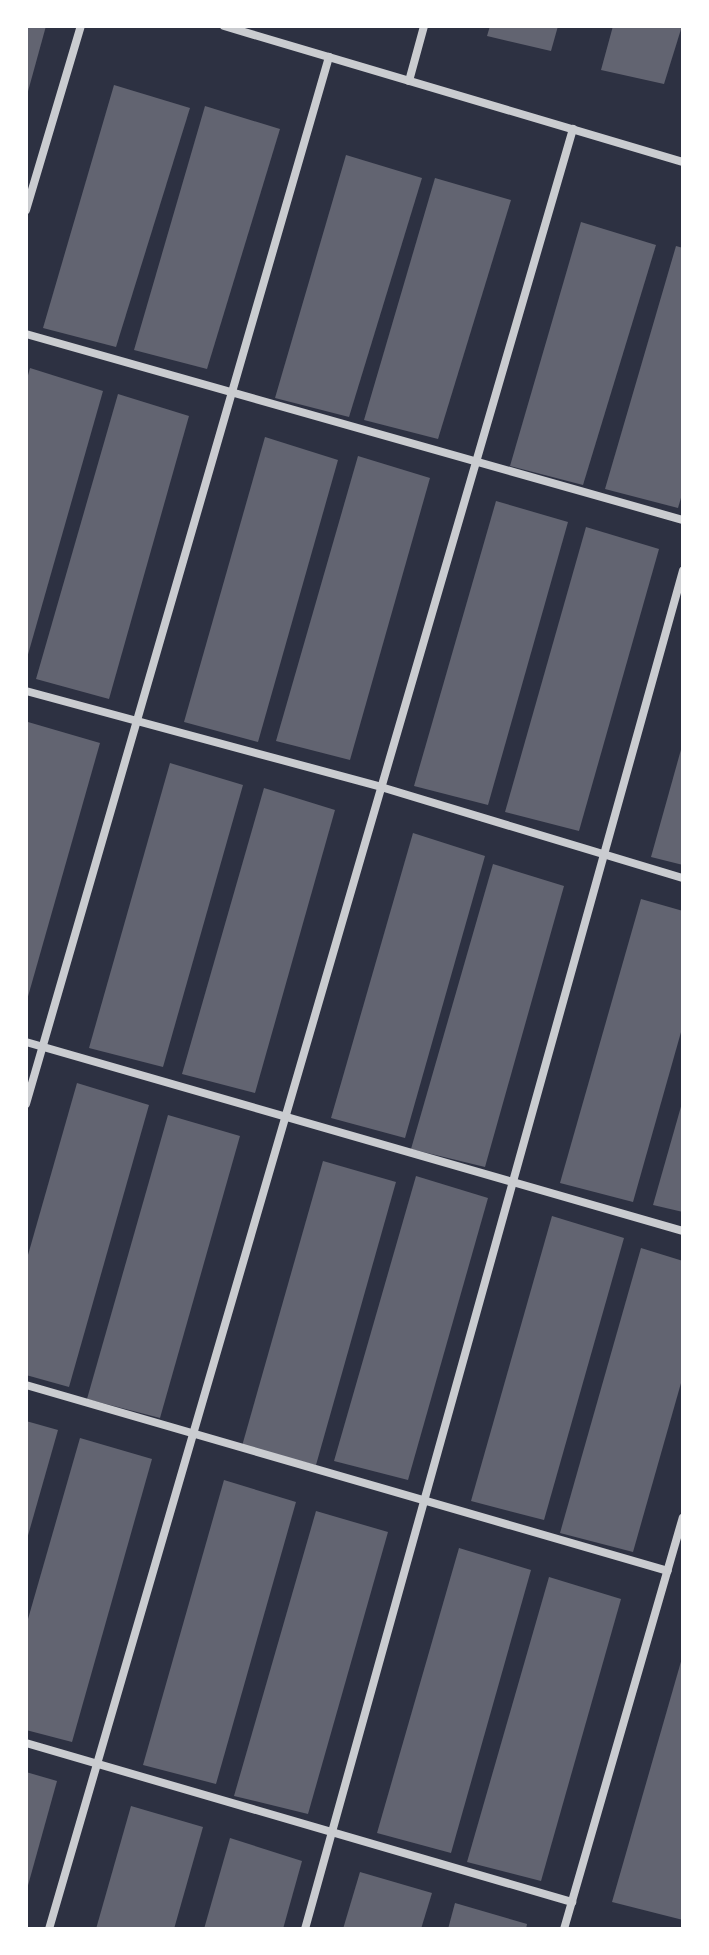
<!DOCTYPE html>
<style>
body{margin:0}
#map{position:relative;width:709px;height:1955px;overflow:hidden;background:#2d3142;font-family:Merriweather,serif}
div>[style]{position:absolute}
.building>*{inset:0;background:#626471}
.minor>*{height:8px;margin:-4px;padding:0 4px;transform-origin:4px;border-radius:4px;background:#caccd0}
span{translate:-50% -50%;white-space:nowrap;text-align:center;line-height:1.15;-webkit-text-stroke:7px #fff;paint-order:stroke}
.frame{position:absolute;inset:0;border:28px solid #fff;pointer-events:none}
</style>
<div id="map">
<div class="building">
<div style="clip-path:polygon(26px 26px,46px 26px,27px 95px,26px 95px)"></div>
<div style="clip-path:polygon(490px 26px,558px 26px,551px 51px,487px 36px)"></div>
<div style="clip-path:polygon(613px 26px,682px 26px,664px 84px,601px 70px)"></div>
<div style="clip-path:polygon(114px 85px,190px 108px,116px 347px,43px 328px)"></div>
<div style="clip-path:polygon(205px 106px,280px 129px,207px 369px,134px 350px)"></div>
<div style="clip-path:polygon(346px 155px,422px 178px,349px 417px,275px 398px)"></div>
<div style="clip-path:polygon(435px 178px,511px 200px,438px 439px,364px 420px)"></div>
<div style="clip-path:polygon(581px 222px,656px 245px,583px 485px,510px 466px)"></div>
<div style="clip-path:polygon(676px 246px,683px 248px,683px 491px,678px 508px,605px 489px)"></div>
<div style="clip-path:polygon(30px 368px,103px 391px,27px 658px,26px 383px)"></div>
<div style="clip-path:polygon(118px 394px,189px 416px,109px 699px,36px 679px)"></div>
<div style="clip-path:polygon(265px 437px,338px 460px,258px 742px,184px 722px)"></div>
<div style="clip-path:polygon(358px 456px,430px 478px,350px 760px,276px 741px)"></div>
<div style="clip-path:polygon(496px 501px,568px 522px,488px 805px,414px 786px)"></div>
<div style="clip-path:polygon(586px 527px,659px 549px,579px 831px,505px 812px)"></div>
<div style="clip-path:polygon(28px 722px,100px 743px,27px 1000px,26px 729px)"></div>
<div style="clip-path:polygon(682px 746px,683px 746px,683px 865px,651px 857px)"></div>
<div style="clip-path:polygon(170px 763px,243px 785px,163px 1067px,89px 1048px)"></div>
<div style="clip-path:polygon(264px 788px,335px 810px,255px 1093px,182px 1074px)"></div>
<div style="clip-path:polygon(413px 833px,485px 856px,405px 1138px,331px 1118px)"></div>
<div style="clip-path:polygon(493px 864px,564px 886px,485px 1167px,411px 1149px)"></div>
<div style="clip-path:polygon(641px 899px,683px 911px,683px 1025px,633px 1202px,560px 1183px)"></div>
<div style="clip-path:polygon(77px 1083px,149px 1105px,69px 1387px,26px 1375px,26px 1262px)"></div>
<div style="clip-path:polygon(682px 1103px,683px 1103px,683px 1212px,653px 1205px)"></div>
<div style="clip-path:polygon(168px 1115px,240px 1136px,160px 1418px,87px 1399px)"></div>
<div style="clip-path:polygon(323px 1161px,396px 1182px,316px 1465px,242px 1446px)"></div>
<div style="clip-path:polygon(416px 1176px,488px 1198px,408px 1480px,334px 1461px)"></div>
<div style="clip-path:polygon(552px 1216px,624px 1238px,544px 1520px,471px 1501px)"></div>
<div style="clip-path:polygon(641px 1248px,683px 1261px,683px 1376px,633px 1552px,560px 1533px)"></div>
<div style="clip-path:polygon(26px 1421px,58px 1430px,27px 1539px,26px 1539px)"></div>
<div style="clip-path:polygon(80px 1438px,152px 1459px,72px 1742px,26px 1730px,26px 1626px)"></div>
<div style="clip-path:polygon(224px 1480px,296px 1502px,216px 1784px,143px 1765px)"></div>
<div style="clip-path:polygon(316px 1511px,388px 1532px,308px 1814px,234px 1796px)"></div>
<div style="clip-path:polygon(459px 1548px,531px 1570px,451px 1853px,377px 1833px)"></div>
<div style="clip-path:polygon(549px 1577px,621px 1599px,541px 1881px,467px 1862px)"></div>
<div style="clip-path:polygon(682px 1658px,683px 1659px,683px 1920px,612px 1902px)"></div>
<div style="clip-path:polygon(26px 1772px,57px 1781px,27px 1889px,26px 1889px)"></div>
<div style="clip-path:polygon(131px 1806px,203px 1827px,174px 1929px,96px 1929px)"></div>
<div style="clip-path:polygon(230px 1838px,302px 1861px,283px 1929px,204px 1929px)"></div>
<div style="clip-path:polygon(360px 1872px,432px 1893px,421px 1929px,343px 1929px)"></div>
<div style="clip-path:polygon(455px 1903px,527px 1924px,526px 1929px,448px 1929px)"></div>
</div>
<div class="minor">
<div style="left:224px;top:26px;width:479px;rotate:16.5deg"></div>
<div style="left:409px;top:81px;width:57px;rotate:-74.7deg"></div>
<div style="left:26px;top:210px;width:192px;rotate:-73.4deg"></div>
<div style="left:26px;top:334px;width:683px;rotate:15.81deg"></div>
<div style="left:26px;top:691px;width:368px;rotate:15.1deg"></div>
<div style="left:381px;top:787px;width:315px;rotate:16.8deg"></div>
<div style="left:26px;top:1042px;width:684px;rotate:16.05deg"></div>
<div style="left:26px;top:1104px;width:1090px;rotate:-73.86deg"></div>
<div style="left:26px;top:1385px;width:668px;rotate:16.16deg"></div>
<div style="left:26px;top:1743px;width:569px;rotate:16.24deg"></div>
<div style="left:49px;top:1929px;width:1875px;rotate:-73.77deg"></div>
<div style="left:305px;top:1929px;width:1410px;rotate:-74.45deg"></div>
<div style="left:564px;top:1929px;width:428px;rotate:-73.9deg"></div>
</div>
<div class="frame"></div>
</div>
